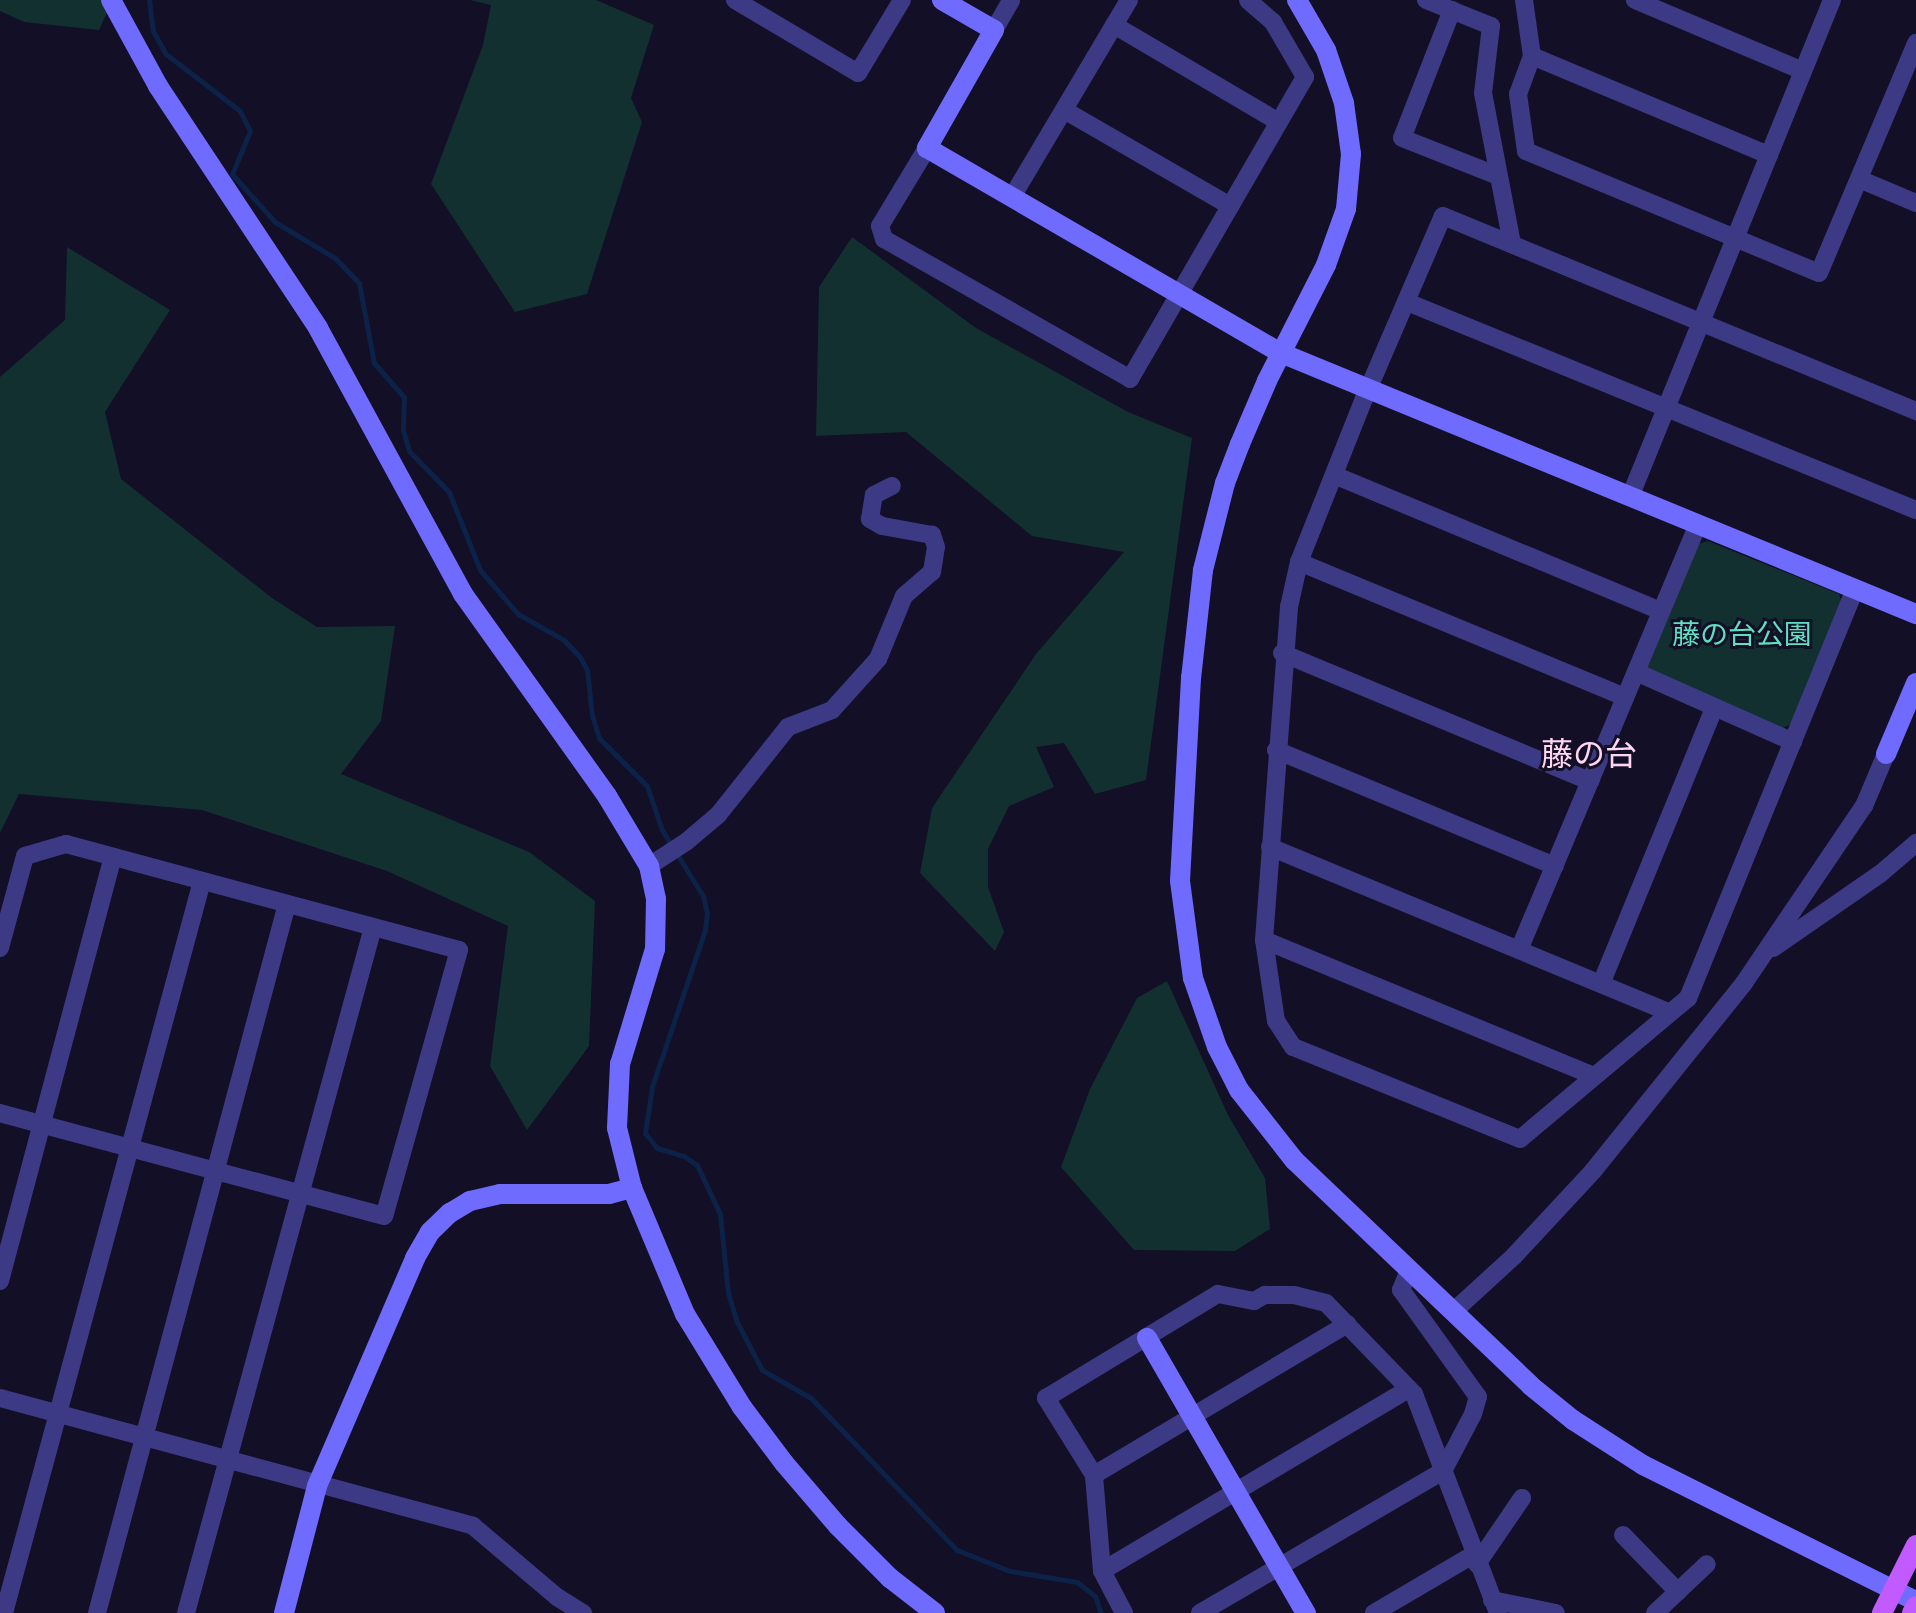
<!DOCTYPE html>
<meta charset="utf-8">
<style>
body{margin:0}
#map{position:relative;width:1916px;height:1613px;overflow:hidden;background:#130f26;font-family:Commissioner,"Noto Sans JP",sans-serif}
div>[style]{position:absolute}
.green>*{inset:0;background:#12302f}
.stream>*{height:5px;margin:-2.5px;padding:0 2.5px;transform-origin:2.5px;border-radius:2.5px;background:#0c2248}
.street>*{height:18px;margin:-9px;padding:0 9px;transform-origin:9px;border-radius:9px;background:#3d3a85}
.secondary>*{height:20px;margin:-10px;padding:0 10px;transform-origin:10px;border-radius:10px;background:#6f6bff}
.primary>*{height:20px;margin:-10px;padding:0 10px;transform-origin:10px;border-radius:10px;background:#c25bff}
span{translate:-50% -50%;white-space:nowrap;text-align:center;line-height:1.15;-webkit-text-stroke:6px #130f26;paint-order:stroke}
.park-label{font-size:28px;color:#5fe0c0}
.quarter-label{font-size:32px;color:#ffd6f0}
</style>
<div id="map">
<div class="green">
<div style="clip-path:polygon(0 0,113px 0,99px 30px,24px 22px,0 11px)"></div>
<div style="clip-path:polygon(470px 0,596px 0,654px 25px,631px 98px,642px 122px,587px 294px,515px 312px,431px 184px,483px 45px,491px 5px)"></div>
<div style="clip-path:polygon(852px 237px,976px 328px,1128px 412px,1192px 438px,1146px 780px,1095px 794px,1064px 743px,1036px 747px,1054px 787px,1009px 806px,988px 849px,988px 887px,1004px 932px,995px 951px,920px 873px,932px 808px,1036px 654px,1124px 552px,1032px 536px,906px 432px,816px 436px,819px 287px)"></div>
<div style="clip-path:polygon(67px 247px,170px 310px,105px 412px,121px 479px,272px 598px,317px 627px,395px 626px,381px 721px,341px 774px,529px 852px,595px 901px,589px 1046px,527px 1130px,490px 1066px,508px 926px,387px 871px,202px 810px,19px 794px,0 833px,0 377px,65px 320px)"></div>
<div style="clip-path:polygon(1708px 541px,1839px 594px,1842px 603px,1792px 724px,1780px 729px,1645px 671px,1698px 544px)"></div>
<div style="clip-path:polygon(1167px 981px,1228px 1115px,1265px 1178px,1270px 1229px,1235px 1251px,1134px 1250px,1061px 1167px,1090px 1089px,1137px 998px)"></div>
</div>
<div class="stream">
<div style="left:149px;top:0;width:31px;rotate:83deg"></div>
<div style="left:153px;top:31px;width:26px;rotate:61deg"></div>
<div style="left:166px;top:54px;width:93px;rotate:37.6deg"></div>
<div style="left:240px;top:111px;width:22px;rotate:63deg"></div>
<div style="left:250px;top:131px;width:47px;rotate:112.7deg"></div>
<div style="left:232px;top:174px;width:64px;rotate:48.1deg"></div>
<div style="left:275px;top:222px;width:70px;rotate:31deg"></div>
<div style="left:335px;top:258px;width:35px;rotate:46deg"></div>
<div style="left:359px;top:283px;width:81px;rotate:79.4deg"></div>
<div style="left:374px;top:363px;width:45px;rotate:48.6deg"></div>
<div style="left:404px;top:397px;width:33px;rotate:92deg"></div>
<div style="left:403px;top:430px;width:22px;rotate:74deg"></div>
<div style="left:409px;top:451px;width:57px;rotate:45.7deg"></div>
<div style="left:449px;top:492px;width:84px;rotate:68.3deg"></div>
<div style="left:480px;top:570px;width:58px;rotate:49.2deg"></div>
<div style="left:518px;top:614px;width:53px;rotate:29.5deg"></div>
<div style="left:564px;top:640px;width:23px;rotate:47deg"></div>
<div style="left:580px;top:657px;width:15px;rotate:62deg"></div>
<div style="left:587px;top:670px;width:45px;rotate:83.7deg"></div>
<div style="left:592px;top:715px;width:24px;rotate:73deg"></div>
<div style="left:599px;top:738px;width:68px;rotate:45deg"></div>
<div style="left:647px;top:786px;width:46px;rotate:71.2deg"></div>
<div style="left:662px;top:830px;width:78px;rotate:58.2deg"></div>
<div style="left:703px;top:896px;width:17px;rotate:77deg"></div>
<div style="left:707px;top:913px;width:17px;rotate:97deg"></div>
<div style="left:705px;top:930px;width:166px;rotate:108.7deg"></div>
<div style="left:652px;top:1087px;width:47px;rotate:98.7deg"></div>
<div style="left:645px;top:1133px;width:19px;rotate:51deg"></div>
<div style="left:657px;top:1148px;width:28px;rotate:17deg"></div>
<div style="left:684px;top:1156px;width:16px;rotate:35deg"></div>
<div style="left:697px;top:1165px;width:54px;rotate:64.9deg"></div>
<div style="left:720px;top:1214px;width:79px;rotate:84.2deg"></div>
<div style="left:728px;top:1293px;width:30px;rotate:73deg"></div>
<div style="left:737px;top:1322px;width:54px;rotate:62.5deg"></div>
<div style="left:762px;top:1370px;width:56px;rotate:29.7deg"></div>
<div style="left:811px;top:1398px;width:211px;rotate:46.2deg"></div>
<div style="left:957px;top:1550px;width:57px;rotate:21.6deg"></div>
<div style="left:1010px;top:1571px;width:68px;rotate:9.3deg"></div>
<div style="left:1077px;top:1582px;width:23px;rotate:38deg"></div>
<div style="left:1095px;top:1596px;width:18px;rotate:71deg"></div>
</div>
<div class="street">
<div style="left:735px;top:0;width:143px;rotate:30.7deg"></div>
<div style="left:858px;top:73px;width:85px;rotate:-58.9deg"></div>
<div style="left:1426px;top:0;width:70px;rotate:21.8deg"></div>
<div style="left:1491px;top:26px;width:67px;rotate:96.8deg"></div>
<div style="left:1483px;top:93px;width:154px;rotate:79.1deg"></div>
<div style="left:1524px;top:0;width:57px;rotate:81.9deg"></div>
<div style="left:1532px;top:56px;width:40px;rotate:110.2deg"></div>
<div style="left:1518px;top:94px;width:58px;rotate:82deg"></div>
<div style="left:1526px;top:151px;width:317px;rotate:22.6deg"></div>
<div style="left:1819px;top:273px;width:250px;rotate:-67.1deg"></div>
<div style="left:1635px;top:0;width:182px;rotate:22.9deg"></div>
<div style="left:1452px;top:10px;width:137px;rotate:111.3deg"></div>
<div style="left:1402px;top:138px;width:101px;rotate:21.5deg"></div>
<div style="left:1114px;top:25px;width:191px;rotate:30.5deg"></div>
<div style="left:994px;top:30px;width:34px;rotate:-60deg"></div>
<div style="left:1532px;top:56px;width:257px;rotate:22.7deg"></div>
<div style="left:1064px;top:110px;width:192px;rotate:30deg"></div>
<div style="left:927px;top:148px;width:91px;rotate:121.1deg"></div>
<div style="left:880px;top:226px;width:14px;rotate:73deg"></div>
<div style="left:884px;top:239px;width:283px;rotate:29.6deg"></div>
<div style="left:1130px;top:379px;width:349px;rotate:-59.9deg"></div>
<div style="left:1305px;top:77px;width:64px;rotate:-120.2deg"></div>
<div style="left:1273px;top:22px;width:33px;rotate:-139deg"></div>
<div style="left:1859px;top:179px;width:62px;rotate:22.8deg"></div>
<div style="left:1012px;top:197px;width:229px;rotate:-59.3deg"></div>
<div style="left:1407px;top:302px;width:550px;rotate:22.23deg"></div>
<div style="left:1334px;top:475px;width:354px;rotate:22.6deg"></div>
<div style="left:1630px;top:497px;width:536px;rotate:-67.88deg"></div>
<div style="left:1299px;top:562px;width:353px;rotate:22.5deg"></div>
<div style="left:1855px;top:589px;width:442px;rotate:112.2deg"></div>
<div style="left:1688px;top:998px;width:219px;rotate:140deg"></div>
<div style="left:1520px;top:1139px;width:245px;rotate:-157.9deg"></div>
<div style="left:1293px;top:1047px;width:31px;rotate:-123deg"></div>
<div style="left:1276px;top:1021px;width:82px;rotate:-98.4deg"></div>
<div style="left:1264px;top:940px;width:334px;rotate:-85.7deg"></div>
<div style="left:1289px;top:607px;width:46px;rotate:-77.5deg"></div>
<div style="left:1299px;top:562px;width:175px;rotate:-68.3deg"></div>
<div style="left:1364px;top:399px;width:199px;rotate:-66.7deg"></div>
<div style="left:1443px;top:216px;width:512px;rotate:22.4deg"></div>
<div style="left:1282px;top:653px;width:334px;rotate:22.6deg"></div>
<div style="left:1636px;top:672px;width:172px;rotate:24deg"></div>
<div style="left:1276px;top:750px;width:302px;rotate:22.6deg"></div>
<div style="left:1270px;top:847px;width:433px;rotate:22.5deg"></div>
<div style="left:649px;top:866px;width:44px;rotate:-33deg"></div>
<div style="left:686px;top:842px;width:42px;rotate:-40.2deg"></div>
<div style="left:718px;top:815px;width:112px;rotate:-51.5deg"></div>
<div style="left:788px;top:727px;width:47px;rotate:-21.1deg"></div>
<div style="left:832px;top:710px;width:69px;rotate:-48deg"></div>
<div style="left:878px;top:659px;width:68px;rotate:-67.6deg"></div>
<div style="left:904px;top:596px;width:37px;rotate:-41deg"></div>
<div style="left:932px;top:572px;width:25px;rotate:-81deg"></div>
<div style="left:936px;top:547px;width:13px;rotate:-108deg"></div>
<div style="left:932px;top:535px;width:51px;rotate:-169.8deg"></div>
<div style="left:882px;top:526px;width:14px;rotate:-150deg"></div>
<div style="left:870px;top:519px;width:24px;rotate:-81deg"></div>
<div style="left:874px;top:495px;width:20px;rotate:-27deg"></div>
<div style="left:1264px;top:940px;width:357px;rotate:22.4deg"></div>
<div style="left:0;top:948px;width:95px;rotate:-74.8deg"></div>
<div style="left:25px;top:856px;width:43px;rotate:-16.3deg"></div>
<div style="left:66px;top:844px;width:407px;rotate:15.1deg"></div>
<div style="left:459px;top:950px;width:276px;rotate:105.7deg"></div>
<div style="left:384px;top:1216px;width:398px;rotate:-165deg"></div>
<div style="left:1773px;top:948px;width:130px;rotate:-34.7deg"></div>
<div style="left:1880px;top:874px;width:48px;rotate:-40.7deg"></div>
<div style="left:1519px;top:950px;width:462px;rotate:-67.2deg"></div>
<div style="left:1601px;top:984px;width:298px;rotate:-67.7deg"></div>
<div style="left:0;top:1281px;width:439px;rotate:-75.1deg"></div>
<div style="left:1454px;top:1311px;width:81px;rotate:-42.5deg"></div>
<div style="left:1514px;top:1256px;width:116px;rotate:-47.1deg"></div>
<div style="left:1593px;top:1171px;width:241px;rotate:-51.2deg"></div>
<div style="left:1744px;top:983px;width:214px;rotate:-55.9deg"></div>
<div style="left:1864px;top:806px;width:56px;rotate:-67.1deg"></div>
<div style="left:0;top:1398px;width:490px;rotate:15.1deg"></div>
<div style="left:473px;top:1526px;width:110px;rotate:40.2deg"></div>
<div style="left:557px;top:1597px;width:31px;rotate:32deg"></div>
<div style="left:1094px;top:1475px;width:295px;rotate:-30.8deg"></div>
<div style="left:1623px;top:1535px;width:79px;rotate:46deg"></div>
<div style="left:1477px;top:1564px;width:80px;rotate:-55.7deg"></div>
<div style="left:1102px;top:1571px;width:357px;rotate:-30.7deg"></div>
<div style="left:1492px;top:1600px;width:65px;rotate:11.5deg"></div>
<div style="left:4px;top:1613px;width:758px;rotate:-74.86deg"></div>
<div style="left:97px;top:1613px;width:734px;rotate:-75deg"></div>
<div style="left:186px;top:1613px;width:711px;rotate:-74.75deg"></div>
<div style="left:1124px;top:1613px;width:47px;rotate:-117.6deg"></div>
<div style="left:1102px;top:1571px;width:96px;rotate:-94.8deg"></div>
<div style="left:1094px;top:1475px;width:91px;rotate:-121.9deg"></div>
<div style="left:1046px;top:1398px;width:201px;rotate:-31.2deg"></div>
<div style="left:1218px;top:1294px;width:37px;rotate:11deg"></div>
<div style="left:1254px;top:1301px;width:13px;rotate:-29deg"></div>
<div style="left:1265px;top:1295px;width:29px"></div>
<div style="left:1294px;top:1295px;width:33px;rotate:14deg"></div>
<div style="left:1326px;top:1303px;width:127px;rotate:46deg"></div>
<div style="left:1414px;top:1394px;width:235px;rotate:69deg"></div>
<div style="left:1200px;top:1613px;width:281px;rotate:-30.3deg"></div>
<div style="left:1443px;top:1471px;width:64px;rotate:-62.2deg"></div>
<div style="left:1473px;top:1414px;width:18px;rotate:-74deg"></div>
<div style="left:1478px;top:1397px;width:132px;rotate:-125.7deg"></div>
<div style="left:1401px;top:1290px;width:22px;rotate:-68deg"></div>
<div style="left:1374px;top:1613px;width:115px;rotate:-30.4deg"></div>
<div style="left:1655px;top:1613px;width:71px;rotate:-43.3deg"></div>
</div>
<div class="secondary">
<div style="left:111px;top:0;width:98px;rotate:61.3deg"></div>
<div style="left:158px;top:86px;width:290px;rotate:56.5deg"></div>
<div style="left:318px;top:328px;width:303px;rotate:61.4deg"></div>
<div style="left:463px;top:594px;width:248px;rotate:54.5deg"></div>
<div style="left:607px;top:796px;width:82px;rotate:59deg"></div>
<div style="left:649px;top:866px;width:34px;rotate:78deg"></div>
<div style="left:656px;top:899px;width:50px;rotate:91.1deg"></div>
<div style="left:655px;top:949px;width:120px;rotate:106.9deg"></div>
<div style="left:620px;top:1064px;width:64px;rotate:92.7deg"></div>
<div style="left:617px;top:1128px;width:62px;rotate:76deg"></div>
<div style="left:632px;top:1188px;width:137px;rotate:67.2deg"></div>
<div style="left:685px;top:1314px;width:109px;rotate:58.5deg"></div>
<div style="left:742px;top:1407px;width:70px;rotate:53.1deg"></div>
<div style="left:784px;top:1463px;width:83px;rotate:49.4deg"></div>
<div style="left:838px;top:1526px;width:74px;rotate:45deg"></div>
<div style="left:890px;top:1578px;width:57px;rotate:37.9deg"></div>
<div style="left:942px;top:0;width:60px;rotate:30deg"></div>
<div style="left:994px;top:30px;width:136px;rotate:119.6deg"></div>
<div style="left:927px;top:148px;width:409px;rotate:30.1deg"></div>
<div style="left:1281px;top:353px;width:687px;rotate:22.34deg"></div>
<div style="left:1297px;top:0;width:58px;rotate:59.9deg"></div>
<div style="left:1326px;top:50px;width:56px;rotate:71.2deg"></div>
<div style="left:1344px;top:103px;width:51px;rotate:82.2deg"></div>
<div style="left:1351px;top:154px;width:55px;rotate:95.2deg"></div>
<div style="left:1346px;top:209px;width:59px;rotate:109.7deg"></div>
<div style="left:1326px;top:265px;width:130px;rotate:117deg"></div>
<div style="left:1267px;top:381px;width:69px;rotate:113.2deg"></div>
<div style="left:1240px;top:444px;width:42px;rotate:111deg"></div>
<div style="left:1225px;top:483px;width:90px;rotate:104.2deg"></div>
<div style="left:1203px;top:570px;width:109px;rotate:96.3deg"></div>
<div style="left:1191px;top:678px;width:203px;rotate:93.1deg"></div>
<div style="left:1180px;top:881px;width:98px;rotate:82.4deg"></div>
<div style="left:1193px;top:978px;width:73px;rotate:70.8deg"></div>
<div style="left:1217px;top:1047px;width:48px;rotate:62.9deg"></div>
<div style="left:1239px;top:1090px;width:89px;rotate:51.8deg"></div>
<div style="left:1294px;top:1160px;width:327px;rotate:43.6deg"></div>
<div style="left:1531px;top:1386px;width:54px;rotate:39deg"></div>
<div style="left:1573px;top:1420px;width:83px;rotate:32.7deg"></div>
<div style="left:1643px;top:1465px;width:305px;rotate:26.5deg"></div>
<div style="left:1886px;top:754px;width:77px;rotate:-67.1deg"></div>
<div style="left:1147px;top:1338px;width:318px;rotate:60deg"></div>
<div style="left:284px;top:1613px;width:131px;rotate:-75.4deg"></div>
<div style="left:317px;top:1486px;width:248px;rotate:-66.7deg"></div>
<div style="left:415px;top:1258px;width:30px;rotate:-60deg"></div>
<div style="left:430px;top:1232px;width:28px;rotate:-44deg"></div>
<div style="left:450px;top:1213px;width:23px;rotate:-31deg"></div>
<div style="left:470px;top:1201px;width:31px;rotate:-13deg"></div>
<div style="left:500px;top:1194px;width:109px"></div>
<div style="left:609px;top:1194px;width:24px;rotate:-15deg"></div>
</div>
<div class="primary">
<div style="left:1882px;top:1613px;width:76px;rotate:-63.4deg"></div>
<div style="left:1912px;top:1613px;width:8px;rotate:-60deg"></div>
</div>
<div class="park-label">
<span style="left:1742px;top:633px">藤の台公園</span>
</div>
<div class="quarter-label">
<span style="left:1589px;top:752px">藤の台</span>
</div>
</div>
